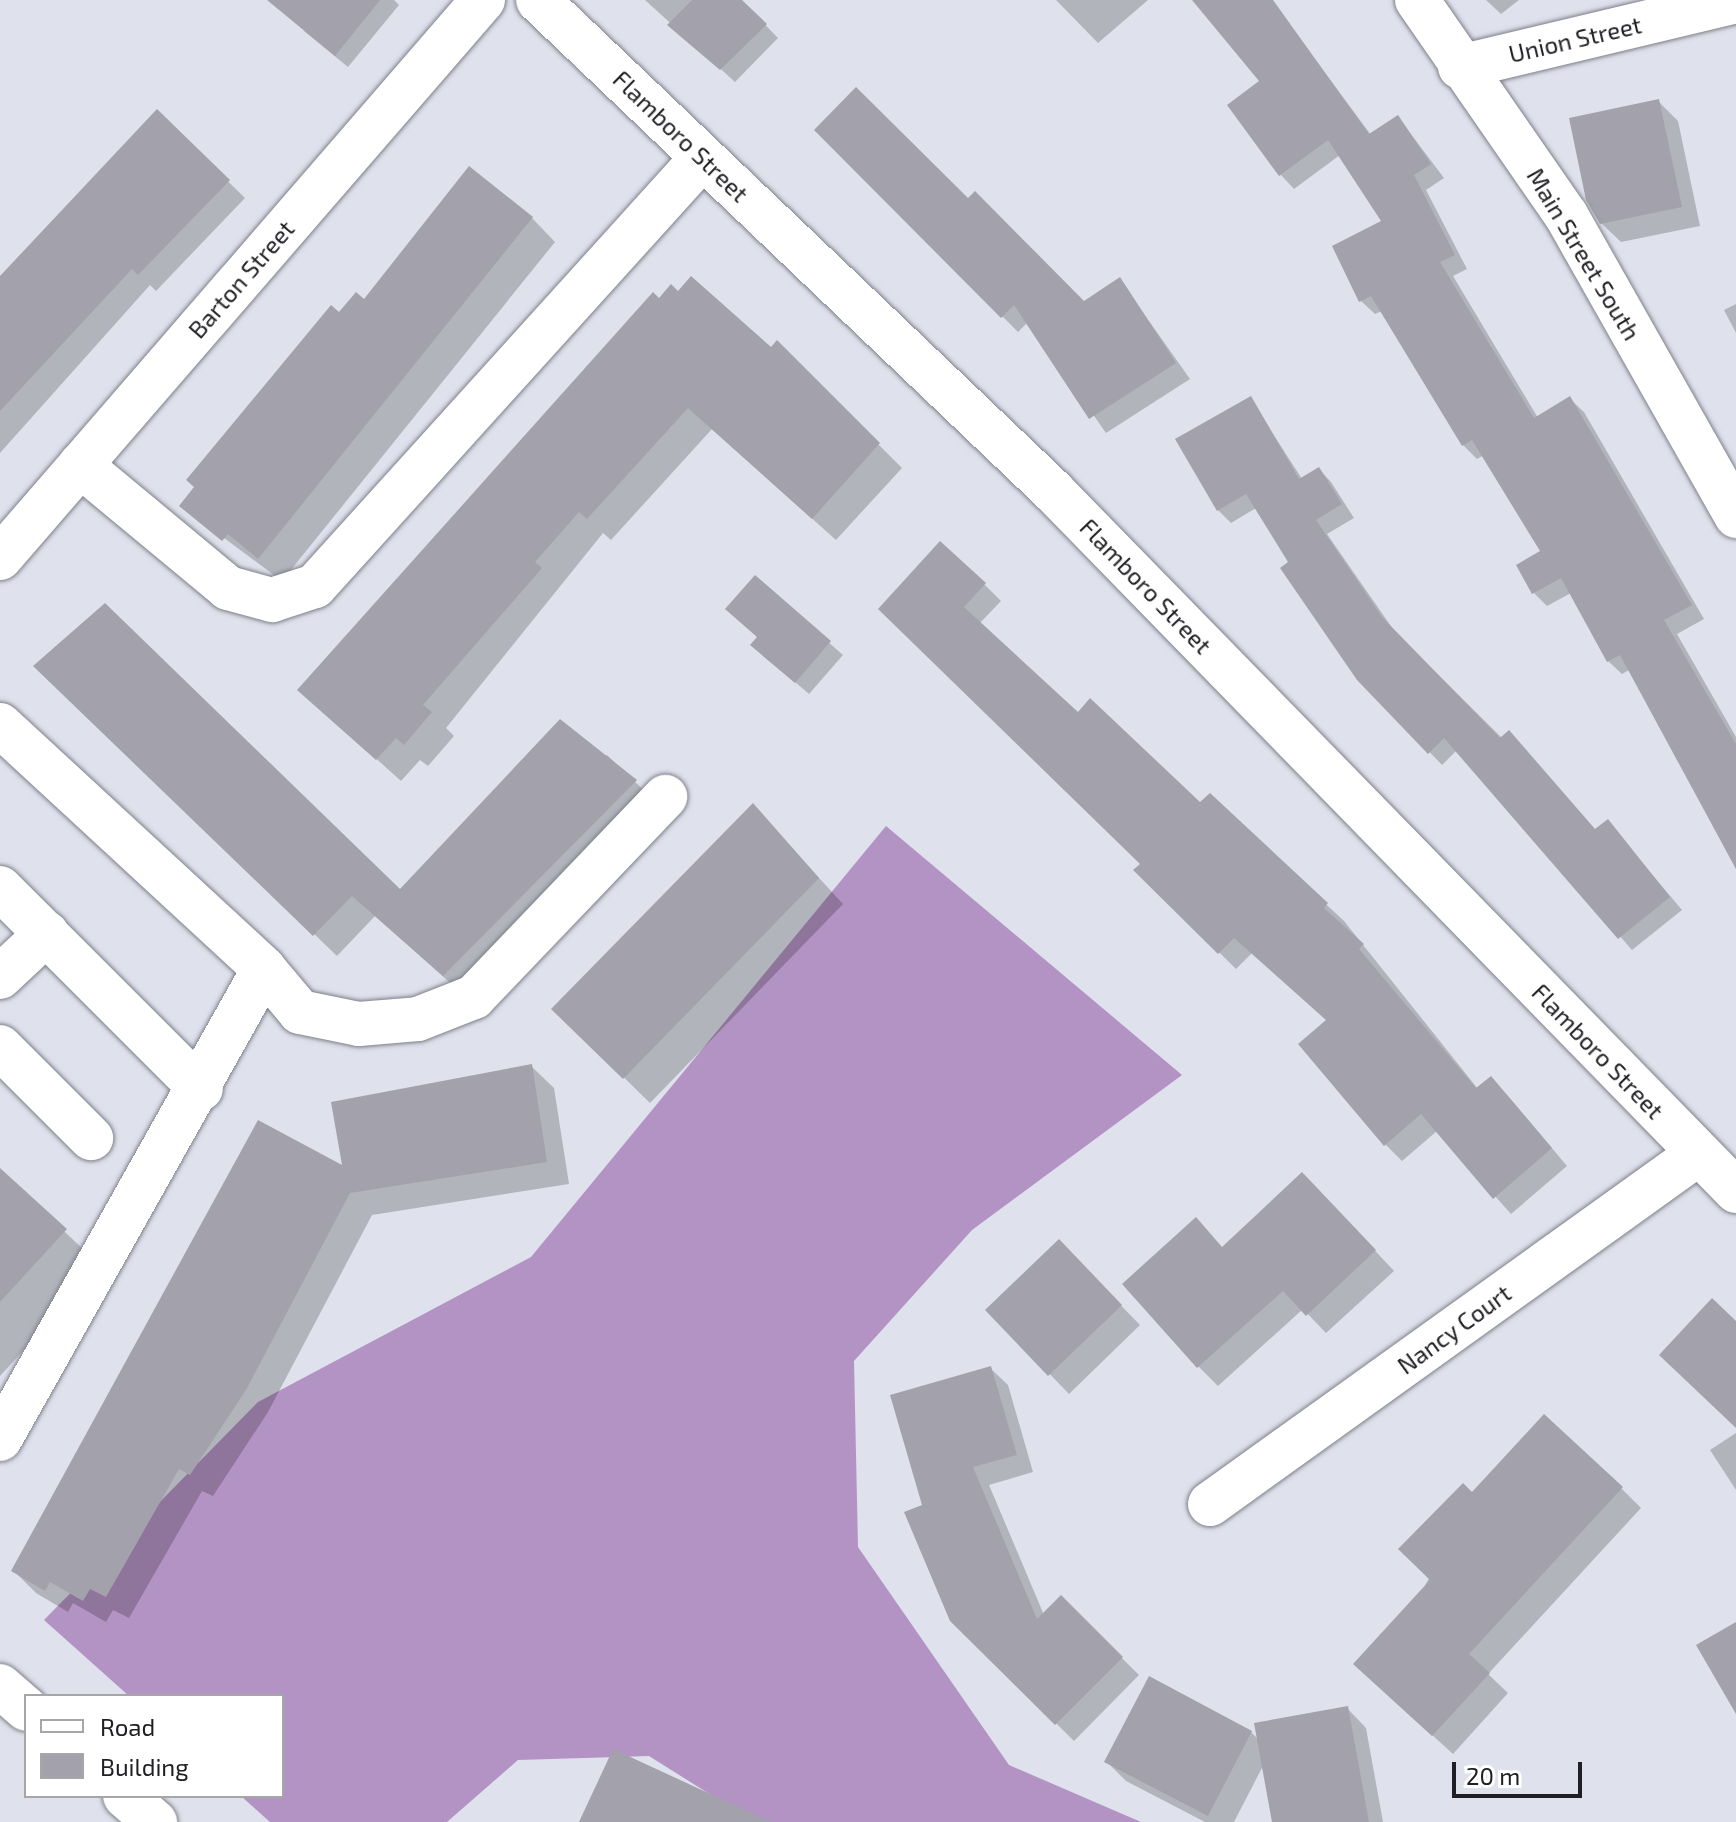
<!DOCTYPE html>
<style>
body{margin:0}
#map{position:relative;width:1736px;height:1822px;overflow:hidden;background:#dfe1ec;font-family:"Exo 2",sans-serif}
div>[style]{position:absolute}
.forest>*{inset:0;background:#b393c4}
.shadow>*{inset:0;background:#0003}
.building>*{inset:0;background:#a3a1ab}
.roads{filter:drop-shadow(0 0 2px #7e8089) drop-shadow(0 0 2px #7e8089)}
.minor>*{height:44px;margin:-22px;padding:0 22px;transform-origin:22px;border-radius:22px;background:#fff}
span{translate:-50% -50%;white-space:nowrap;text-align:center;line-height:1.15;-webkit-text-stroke:7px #fff;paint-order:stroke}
.street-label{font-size:24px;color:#202024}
.legend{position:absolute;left:24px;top:1694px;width:260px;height:104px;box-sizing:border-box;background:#fff;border:2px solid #a6a6a7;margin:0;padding:10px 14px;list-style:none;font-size:24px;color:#202024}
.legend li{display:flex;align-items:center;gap:16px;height:40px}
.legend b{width:40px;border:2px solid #a6a6a7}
.scale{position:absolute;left:1452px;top:1762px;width:130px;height:36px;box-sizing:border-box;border:4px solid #202024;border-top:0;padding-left:10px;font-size:24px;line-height:28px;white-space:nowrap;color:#202024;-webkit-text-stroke:6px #fff;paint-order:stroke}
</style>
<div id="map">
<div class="forest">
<div style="clip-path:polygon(886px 826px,1182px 1075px,972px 1230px,854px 1361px,858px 1547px,1009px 1765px,1141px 1822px,754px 1822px,649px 1756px,518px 1760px,447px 1822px,270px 1822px,241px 1796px,282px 1796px,282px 1696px,129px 1696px,44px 1620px,258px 1402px,531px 1257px)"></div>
</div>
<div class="shadow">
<div style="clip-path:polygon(293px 0,394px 0,399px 5px,348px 67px,304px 31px)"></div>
<div style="clip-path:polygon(645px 0,741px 0,778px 38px,735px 82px)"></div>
<div style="clip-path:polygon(1056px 0,1148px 0,1098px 43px)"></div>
<div style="clip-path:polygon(1195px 0,1271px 0,1371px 135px,1398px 117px,1444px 178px,1426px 190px,1467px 269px,1453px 276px,1538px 418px,1570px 399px,1584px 412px,1704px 619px,1677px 634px,1736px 737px,1736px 869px,1631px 669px,1622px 674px,1608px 661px,1571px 593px,1547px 606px,1534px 593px,1543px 552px,1484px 455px,1477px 459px,1463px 445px,1382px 311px,1375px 314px,1361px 301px,1384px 222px,1340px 155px,1294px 189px,1281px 175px,1230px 106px,1262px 81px)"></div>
<div style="clip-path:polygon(1486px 0,1519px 0,1501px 14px)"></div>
<div style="clip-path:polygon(1658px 101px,1678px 121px,1700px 226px,1621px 242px,1601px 223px)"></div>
<div style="clip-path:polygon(157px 112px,245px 198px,156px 291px,150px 285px,0 453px,0 280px)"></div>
<div style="clip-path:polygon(817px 130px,968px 201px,1084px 303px,1120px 280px,1190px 379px,1106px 433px,1028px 322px,1018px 332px)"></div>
<div style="clip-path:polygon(532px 218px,555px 242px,282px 581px,181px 506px,339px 315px)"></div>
<div style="clip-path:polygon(659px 300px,772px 349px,777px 343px,902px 468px,836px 540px,712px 429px,611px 540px,603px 533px,446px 728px,454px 736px,428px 766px,420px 760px,401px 781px,300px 690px)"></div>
<div style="clip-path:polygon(1736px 304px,1736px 333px,1724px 310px)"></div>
<div style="clip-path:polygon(1250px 398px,1302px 479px,1319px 469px,1331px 482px,1354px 518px,1327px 534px,1395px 632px,1596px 831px,1608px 822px,1682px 910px,1632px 950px,1457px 750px,1442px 765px,1359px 679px,1256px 508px,1231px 523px,1218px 510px)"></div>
<div style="clip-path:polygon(755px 578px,843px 655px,809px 694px,766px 657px)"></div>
<div style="clip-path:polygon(984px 584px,1001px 601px,979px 624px,1078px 715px,1200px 805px,1210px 796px,1344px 921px,1478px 1089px,1507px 1095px,1567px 1166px,1511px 1214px,1437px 1131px,1402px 1161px,1385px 1144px,1328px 1021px,1252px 953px,1236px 969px,1136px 870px,1142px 864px,881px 609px)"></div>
<div style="clip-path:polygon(58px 687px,400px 892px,607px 755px,658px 804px,466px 997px,375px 916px,337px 956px)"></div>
<div style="clip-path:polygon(753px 806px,843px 904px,650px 1103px,554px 1009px)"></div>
<div style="clip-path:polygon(531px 1066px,554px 1088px,569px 1184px,372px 1215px,268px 1412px,213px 1496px,202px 1491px,129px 1618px,113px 1610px,106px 1622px,73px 1603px,68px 1612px,36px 1593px,14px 1571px,345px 1169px)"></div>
<div style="clip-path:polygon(0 1171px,101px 1266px,0 1376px)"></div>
<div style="clip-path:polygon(1322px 1194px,1394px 1271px,1326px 1333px,1303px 1309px,1218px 1386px,1198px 1366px,1224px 1249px)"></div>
<div style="clip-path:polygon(1059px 1242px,1140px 1325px,1069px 1394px,988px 1310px)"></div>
<div style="clip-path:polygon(990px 1368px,1008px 1385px,1033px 1472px,989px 1485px,1044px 1615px,1061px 1598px,1139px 1675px,1074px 1741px,952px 1620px,924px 1506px)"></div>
<div style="clip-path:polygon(1736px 1433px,1736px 1490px,1710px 1450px)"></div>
<div style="clip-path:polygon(1621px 1488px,1641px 1508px,1488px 1674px,1508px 1693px,1453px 1754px,1375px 1683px,1472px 1494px)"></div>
<div style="clip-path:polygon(1347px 1708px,1366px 1728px,1383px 1822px,1274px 1822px,1264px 1764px,1234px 1822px,1205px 1822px,1126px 1781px,1107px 1762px,1251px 1732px,1260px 1741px)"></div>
</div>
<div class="building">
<div style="clip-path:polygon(267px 0,380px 0,335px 56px)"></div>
<div style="clip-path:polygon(692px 0,742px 0,767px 24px,720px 70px,667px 25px)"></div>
<div style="clip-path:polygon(1192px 0,1273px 0,1369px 134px,1398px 115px,1431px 164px,1414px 175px,1455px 255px,1440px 262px,1534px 418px,1570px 396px,1692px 605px,1664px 620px,1736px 744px,1736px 869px,1620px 655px,1607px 662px,1561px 578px,1532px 594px,1516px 565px,1540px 551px,1472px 440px,1462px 446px,1371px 296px,1359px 302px,1332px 246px,1381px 221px,1328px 140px,1279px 176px,1227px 105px,1259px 81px)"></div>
<div style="clip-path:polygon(856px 87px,968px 198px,975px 191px,1084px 301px,1120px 277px,1176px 363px,1089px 419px,1014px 305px,1001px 318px,814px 130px)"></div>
<div style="clip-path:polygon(1659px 99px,1682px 207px,1600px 224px,1586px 200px,1569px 118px)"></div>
<div style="clip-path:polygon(157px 109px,230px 180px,138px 275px,132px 269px,0 411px,0 276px)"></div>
<div style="clip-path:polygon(469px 166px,533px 217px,258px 559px,228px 534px,222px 541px,179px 506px,194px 487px,186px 480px,331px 305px,339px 312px,356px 292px,364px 299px)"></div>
<div style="clip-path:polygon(691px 276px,771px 347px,777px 340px,880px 443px,812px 519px,688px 408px,587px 519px,579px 512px,535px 562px,542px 568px,423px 705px,432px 712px,404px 745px,396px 738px,376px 760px,297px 690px,653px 292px,659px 298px,671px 284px,678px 291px)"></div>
<div style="clip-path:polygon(1251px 396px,1299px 479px,1319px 467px,1342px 504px,1316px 520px,1382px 617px,1500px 738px,1509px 730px,1595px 829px,1608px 819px,1670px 897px,1618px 939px,1444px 738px,1428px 754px,1357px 680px,1280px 568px,1288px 562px,1246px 494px,1217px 511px,1175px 439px)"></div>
<div style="clip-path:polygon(940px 541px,986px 583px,964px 607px,1078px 712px,1090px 698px,1200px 802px,1210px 793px,1328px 903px,1324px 908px,1364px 944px,1359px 949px,1476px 1088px,1491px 1076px,1552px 1148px,1493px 1199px,1421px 1114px,1384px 1146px,1298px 1044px,1326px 1020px,1234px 938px,1218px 954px,1133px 870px,1140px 864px,878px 609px)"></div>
<div style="clip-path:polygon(755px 575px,831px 641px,795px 683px,750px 645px,757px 637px,725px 609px)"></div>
<div style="clip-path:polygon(105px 603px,400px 889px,560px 719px,637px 780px,443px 976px,352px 896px,313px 936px,33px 666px)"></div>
<div style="clip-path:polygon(753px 803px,819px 878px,623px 1079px,551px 1009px)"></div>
<div style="clip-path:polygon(532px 1064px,547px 1162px,350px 1193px,246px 1390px,190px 1475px,179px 1469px,106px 1597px,90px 1589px,83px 1601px,50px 1582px,45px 1591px,11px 1571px,258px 1120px,342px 1165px,331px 1102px)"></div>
<div style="clip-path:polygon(0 1168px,67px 1229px,0 1302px)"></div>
<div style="clip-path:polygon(1302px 1172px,1376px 1250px,1306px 1316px,1283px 1291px,1197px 1368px,1122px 1284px,1196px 1217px,1222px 1247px)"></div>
<div style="clip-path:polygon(1059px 1239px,1122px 1305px,1048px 1376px,985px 1310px)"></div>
<div style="clip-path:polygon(1712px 1298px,1736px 1321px,1736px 1428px,1659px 1355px)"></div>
<div style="clip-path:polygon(991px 1366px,1017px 1455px,973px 1467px,1037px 1619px,1061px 1595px,1123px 1657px,1055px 1725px,950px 1621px,904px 1512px,922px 1505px,890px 1395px)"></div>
<div style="clip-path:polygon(1544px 1414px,1623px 1487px,1469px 1654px,1490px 1673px,1432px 1736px,1353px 1664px,1430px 1580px,1398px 1549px,1463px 1483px,1472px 1492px)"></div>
<div style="clip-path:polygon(1736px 1622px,1736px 1714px,1696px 1645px)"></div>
<div style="clip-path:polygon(1149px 1676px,1252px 1731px,1208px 1816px,1104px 1762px)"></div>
<div style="clip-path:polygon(1348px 1706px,1369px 1822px,1272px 1822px,1254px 1723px)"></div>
<div style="clip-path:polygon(613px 1749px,771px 1822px,579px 1822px)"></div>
</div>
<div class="roads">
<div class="minor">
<div style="left:538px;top:0;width:712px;rotate:43.63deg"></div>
<div style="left:1053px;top:491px;width:978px;rotate:45.7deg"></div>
<div style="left:1417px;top:0;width:262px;rotate:55.3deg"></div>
<div style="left:1566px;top:215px;width:346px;rotate:60.5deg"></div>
<div style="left:1460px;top:67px;width:284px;rotate:-13.4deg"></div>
<div style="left:80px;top:465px;width:192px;rotate:39.7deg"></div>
<div style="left:228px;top:588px;width:46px;rotate:15.3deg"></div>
<div style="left:272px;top:600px;width:45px;rotate:-18deg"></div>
<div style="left:315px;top:586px;width:578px;rotate:-47.87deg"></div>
<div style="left:0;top:558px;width:738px;rotate:-49.12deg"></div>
<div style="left:0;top:725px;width:359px;rotate:42.7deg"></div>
<div style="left:264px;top:969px;width:56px;rotate:50.1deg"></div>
<div style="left:300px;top:1012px;width:60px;rotate:11.5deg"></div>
<div style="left:359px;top:1024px;width:59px;rotate:-4.8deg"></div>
<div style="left:418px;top:1019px;width:60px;rotate:-21.4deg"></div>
<div style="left:474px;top:997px;width:277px;rotate:-46.3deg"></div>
<div style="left:0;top:888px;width:284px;rotate:45deg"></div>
<div style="left:0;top:977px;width:64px;rotate:-43.1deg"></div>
<div style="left:0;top:1047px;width:129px;rotate:45deg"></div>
<div style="left:0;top:1439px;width:539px;rotate:-60.68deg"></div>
<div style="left:1210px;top:1504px;width:601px;rotate:-35.65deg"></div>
<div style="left:0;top:1686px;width:35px;rotate:41deg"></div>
<div style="left:125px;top:1796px;width:40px;rotate:41deg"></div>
</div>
</div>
<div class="street-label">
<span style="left:1575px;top:39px;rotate:-13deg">Union Street</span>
<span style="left:681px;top:136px;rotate:44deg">Flamboro Street</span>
<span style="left:1584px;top:254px;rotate:59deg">Main Street South</span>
<span style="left:241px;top:279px;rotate:-49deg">Barton Street</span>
<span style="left:1146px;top:586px;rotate:46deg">Flamboro Street</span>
<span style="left:1598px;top:1051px;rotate:46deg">Flamboro Street</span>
<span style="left:1454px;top:1329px;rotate:-36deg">Nancy Court</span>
</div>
<ul class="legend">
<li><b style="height:10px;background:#fff"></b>Road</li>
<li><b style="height:22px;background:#a3a1ab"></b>Building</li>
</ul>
<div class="scale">20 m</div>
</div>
